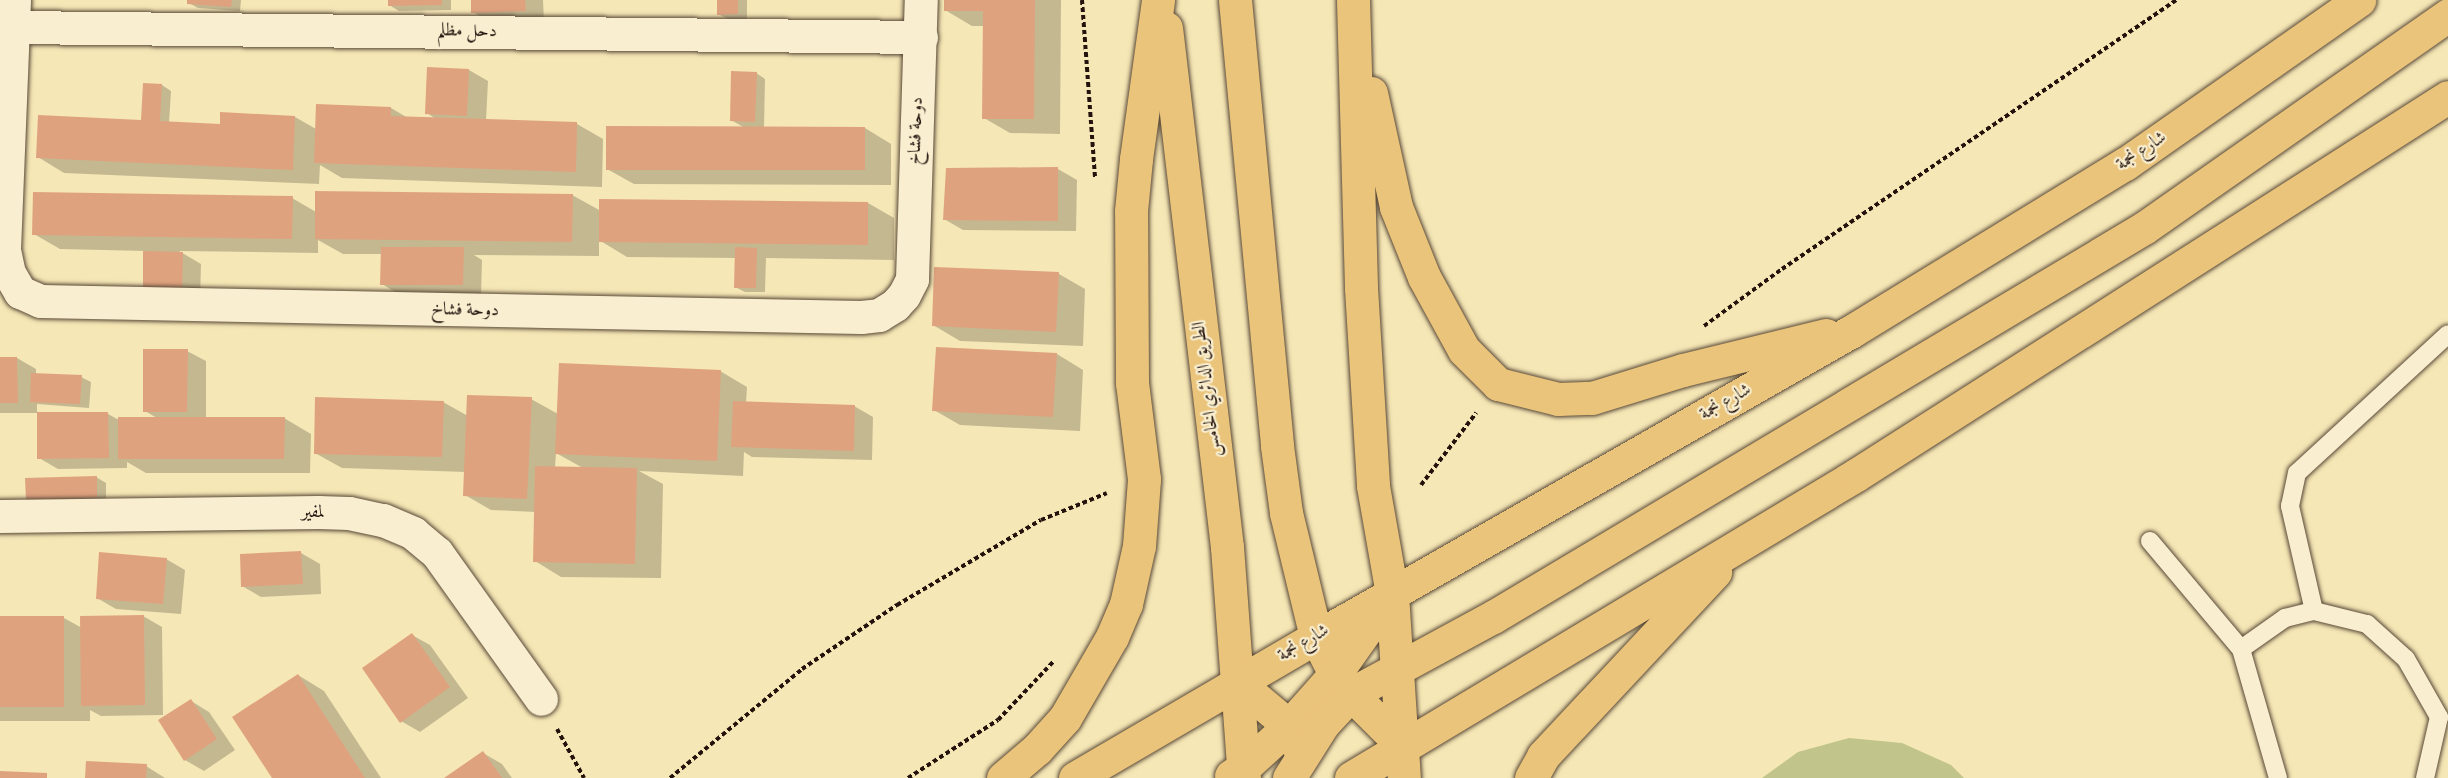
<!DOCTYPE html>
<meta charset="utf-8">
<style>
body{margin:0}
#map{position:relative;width:2448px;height:778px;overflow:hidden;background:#f6e7b6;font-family:Vollkorn,Amiri,serif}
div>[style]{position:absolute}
.green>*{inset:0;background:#c1c48b}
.shadow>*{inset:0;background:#0003}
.building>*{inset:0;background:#dfa27f}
.path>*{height:4px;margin-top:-2px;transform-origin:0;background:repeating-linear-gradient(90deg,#24130d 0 4.5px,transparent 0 7.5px)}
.roads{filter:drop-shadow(0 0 2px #584837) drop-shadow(0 0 2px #584837)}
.service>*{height:18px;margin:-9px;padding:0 9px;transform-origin:9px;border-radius:9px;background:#f9efd0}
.minor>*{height:33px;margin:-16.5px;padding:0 16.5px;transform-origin:16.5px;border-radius:16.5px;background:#f9efd0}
.primary>*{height:33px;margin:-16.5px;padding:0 16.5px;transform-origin:16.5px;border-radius:16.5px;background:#ebc47b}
span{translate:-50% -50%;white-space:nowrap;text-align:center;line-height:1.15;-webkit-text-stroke:4.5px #f9efd0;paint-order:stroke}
.street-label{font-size:18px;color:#24130d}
</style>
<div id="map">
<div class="green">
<div style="clip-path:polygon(1849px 738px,1902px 743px,1951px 765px,1964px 778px,1762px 778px,1798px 752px)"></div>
</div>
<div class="shadow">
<div style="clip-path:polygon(189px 0,241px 0,240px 11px,198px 8px,189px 3px)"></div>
<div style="clip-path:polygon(389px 0,451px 0,451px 10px,399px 11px,389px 5px)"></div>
<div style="clip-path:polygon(472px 0,543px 0,544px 22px,491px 23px,473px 12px)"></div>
<div style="clip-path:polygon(718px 0,747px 0,747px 19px,728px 19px,718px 14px)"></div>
<div style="clip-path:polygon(946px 0,1061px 0,1060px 134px,1010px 133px,984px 118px,984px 26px,972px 26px,945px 10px)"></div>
<div style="clip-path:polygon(469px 70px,488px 81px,486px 121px,577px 124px,603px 139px,602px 187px,342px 178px,320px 165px,319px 184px,64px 173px,38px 157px,147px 122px,162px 85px,171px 91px,169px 123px,221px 125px,295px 117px,316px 129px,391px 108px,408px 118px,436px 119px,427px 113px)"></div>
<div style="clip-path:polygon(756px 73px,765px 79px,764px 128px,865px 128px,891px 144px,891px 185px,634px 184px,607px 169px,745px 128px,731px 120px)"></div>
<div style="clip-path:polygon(1058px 169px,1077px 180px,1076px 231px,963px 230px,944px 219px)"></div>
<div style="clip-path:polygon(572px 195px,601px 211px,868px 203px,894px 218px,894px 260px,766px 258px,765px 292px,745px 292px,735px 287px,736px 258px,627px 257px,599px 240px,599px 256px,474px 255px,482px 260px,481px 295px,400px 295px,382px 284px,382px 254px,343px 254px,318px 240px,318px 253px,179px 251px,201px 264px,200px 303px,144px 291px,145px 251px,60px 249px,34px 234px,292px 198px,316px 212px)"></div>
<div style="clip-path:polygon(1059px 274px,1085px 289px,1083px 346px,960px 341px,933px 325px)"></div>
<div style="clip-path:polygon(187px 351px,206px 361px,206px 418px,284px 418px,311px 434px,310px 473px,146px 473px,127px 462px,127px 468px,58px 469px,39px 458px,108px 414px,119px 420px,157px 418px,145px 411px)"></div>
<div style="clip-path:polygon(1057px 354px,1083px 370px,1080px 431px,960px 425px,934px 410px)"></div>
<div style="clip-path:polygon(17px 358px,36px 369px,36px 375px,81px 377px,91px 382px,89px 408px,37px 404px,37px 413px,0 413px,0 359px)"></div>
<div style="clip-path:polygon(evenodd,720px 371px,747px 387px,746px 403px,854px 406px,873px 417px,872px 460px,752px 457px,744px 452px,743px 476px,639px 471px,663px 484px,661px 578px,561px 577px,535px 561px,536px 512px,491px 510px,465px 495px,466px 472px,342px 468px,315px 453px,443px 402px,468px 416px,531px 399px,558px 414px,720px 371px,556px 453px,583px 468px,555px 468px,556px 453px)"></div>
<div style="clip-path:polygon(96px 477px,106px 483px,106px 502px,37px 505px)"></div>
<div style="clip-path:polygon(301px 553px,320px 564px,321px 594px,261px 597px,242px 586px)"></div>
<div style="clip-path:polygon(166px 559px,185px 570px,181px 614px,116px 609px,97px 598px)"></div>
<div style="clip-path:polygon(143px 616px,162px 627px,163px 715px,101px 716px,90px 710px,90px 721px,0 721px,0 618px,64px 618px,82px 628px)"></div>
<div style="clip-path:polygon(412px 635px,430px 645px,468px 698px,420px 732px,401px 721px)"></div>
<div style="clip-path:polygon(298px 675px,324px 691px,381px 778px,274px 778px)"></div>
<div style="clip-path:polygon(191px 701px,209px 712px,235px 750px,204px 771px,185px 760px)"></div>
<div style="clip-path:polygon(483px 753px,502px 764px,512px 778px,447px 778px)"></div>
<div style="clip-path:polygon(146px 766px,165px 778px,87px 778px)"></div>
</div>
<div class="building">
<div style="clip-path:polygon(187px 0,232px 0,231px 7px,187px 4px)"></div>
<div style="clip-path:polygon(388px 0,442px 0,442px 5px,388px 6px)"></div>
<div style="clip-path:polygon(471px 0,525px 0,526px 11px,471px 13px)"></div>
<div style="clip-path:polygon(717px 0,738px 0,738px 14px,717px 15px)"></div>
<div style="clip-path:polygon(944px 0,1035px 0,1034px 119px,982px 119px,983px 11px,944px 11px)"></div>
<div style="clip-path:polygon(427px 67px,469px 69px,467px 116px,425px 114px)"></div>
<div style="clip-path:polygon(731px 71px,757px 72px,755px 122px,730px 121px)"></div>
<div style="clip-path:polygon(143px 83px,162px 84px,160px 121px,220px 124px,220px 112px,295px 116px,293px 170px,36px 158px,38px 115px,141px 120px)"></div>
<div style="clip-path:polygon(316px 104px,391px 107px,391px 116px,577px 122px,576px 172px,314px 163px)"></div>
<div style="clip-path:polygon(606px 126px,865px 127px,865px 170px,606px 170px)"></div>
<div style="clip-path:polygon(1058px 167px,1058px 221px,943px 220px,946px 168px)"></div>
<div style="clip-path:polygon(315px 191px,573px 194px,572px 242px,315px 239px)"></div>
<div style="clip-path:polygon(33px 192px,293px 196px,292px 239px,32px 235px)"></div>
<div style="clip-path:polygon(599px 199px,868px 202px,868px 245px,599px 242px)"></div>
<div style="clip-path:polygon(381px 247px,464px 247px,463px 285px,380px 285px)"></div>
<div style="clip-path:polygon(735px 247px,757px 248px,756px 288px,734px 288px)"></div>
<div style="clip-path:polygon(143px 251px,183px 252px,182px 293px,143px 292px)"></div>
<div style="clip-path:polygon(934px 267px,1059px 272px,1056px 332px,932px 326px)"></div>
<div style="clip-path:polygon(936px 347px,1057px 353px,1053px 417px,932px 411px)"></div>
<div style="clip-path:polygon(143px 349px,188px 349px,187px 412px,143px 412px)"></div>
<div style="clip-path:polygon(0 357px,17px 357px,18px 403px,0 403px)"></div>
<div style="clip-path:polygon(559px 363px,721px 370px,717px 461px,555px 454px)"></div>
<div style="clip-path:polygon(31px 373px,82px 375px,80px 404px,30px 402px)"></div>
<div style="clip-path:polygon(467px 395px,532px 397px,527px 499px,463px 496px)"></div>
<div style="clip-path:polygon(315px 397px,444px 401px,442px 457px,314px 454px)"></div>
<div style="clip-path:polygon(733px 401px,855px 405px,854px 451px,731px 447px)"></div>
<div style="clip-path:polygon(37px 412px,108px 412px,109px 458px,37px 459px)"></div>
<div style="clip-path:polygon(118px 417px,285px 417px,284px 459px,118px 459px)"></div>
<div style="clip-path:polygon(535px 466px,637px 468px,635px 564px,533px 562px)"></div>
<div style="clip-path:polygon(97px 476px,97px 498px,26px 500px,25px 478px)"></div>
<div style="clip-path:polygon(301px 551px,303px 584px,241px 587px,240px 554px)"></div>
<div style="clip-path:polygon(99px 552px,167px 558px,163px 604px,96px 599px)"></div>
<div style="clip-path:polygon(144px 615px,145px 705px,81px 706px,80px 616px)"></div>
<div style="clip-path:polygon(0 616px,64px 616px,64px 707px,0 707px)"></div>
<div style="clip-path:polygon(412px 633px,450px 687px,400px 723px,362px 668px)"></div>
<div style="clip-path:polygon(298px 674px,365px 778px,272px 778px,232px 717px)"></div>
<div style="clip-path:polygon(191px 699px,217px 739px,184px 761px,158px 720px)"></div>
<div style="clip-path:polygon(483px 751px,502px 778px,444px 778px)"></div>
<div style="clip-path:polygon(86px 761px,147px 764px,146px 778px,85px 778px)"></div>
<div style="clip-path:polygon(0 771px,47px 773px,47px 778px,0 778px)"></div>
</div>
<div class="path">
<div style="left:1082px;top:0;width:179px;rotate:85.8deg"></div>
<div style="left:1704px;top:326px;width:97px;rotate:-36.2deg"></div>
<div style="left:1782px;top:269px;width:478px;rotate:-34.3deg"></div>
<div style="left:1421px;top:485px;width:91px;rotate:-52.6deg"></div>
<div style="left:557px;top:729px;width:56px;rotate:61.1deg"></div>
<div style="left:670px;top:778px;width:171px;rotate:-39.5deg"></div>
<div style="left:802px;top:669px;width:115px;rotate:-34deg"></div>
<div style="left:897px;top:605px;width:167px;rotate:-30.6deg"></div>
<div style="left:1041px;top:520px;width:71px;rotate:-22.2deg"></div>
<div style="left:908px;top:778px;width:107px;rotate:-32.8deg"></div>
<div style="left:998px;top:720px;width:81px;rotate:-46.5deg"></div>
</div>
<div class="roads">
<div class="service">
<div style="left:2150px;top:541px;width:141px;rotate:49.9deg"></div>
<div style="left:2314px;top:611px;width:108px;rotate:-102.9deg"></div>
<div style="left:2290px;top:506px;width:34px;rotate:-78deg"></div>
<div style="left:2297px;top:473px;width:205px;rotate:-42.6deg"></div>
<div style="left:2278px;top:778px;width:134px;rotate:-106deg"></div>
<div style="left:2241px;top:649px;width:54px;rotate:-35.2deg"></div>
<div style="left:2285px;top:618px;width:30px;rotate:-14deg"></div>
<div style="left:2314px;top:611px;width:55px;rotate:13.8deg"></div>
<div style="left:2367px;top:624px;width:52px;rotate:41.9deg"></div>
<div style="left:2406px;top:659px;width:67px;rotate:60.4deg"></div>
<div style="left:2439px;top:717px;width:63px;rotate:102.9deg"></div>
</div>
<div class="minor">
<div style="left:14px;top:0;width:250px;rotate:92.3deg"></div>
<div style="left:4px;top:250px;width:24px;rotate:78deg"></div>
<div style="left:9px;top:273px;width:22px;rotate:60deg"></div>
<div style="left:20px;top:292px;width:22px;rotate:24deg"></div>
<div style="left:40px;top:301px;width:821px;rotate:1.12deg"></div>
<div style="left:861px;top:317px;width:18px;rotate:-6deg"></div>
<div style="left:879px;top:315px;width:19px;rotate:-32deg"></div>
<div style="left:895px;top:305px;width:13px;rotate:-48deg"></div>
<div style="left:904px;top:295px;width:18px;rotate:-63deg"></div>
<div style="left:912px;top:279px;width:279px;rotate:-88.2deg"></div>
<div style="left:14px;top:27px;width:907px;rotate:0.63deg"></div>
<div style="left:0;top:516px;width:318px;rotate:-0.7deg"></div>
<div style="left:318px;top:512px;width:31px;rotate:2deg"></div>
<div style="left:349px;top:513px;width:35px;rotate:12deg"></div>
<div style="left:383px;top:520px;width:33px;rotate:23deg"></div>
<div style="left:413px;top:533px;width:31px;rotate:40deg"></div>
<div style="left:437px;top:553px;width:179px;rotate:54.5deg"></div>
</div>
<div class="primary">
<div style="left:1235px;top:0;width:448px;rotate:84.6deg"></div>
<div style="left:1277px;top:446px;width:68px;rotate:82.3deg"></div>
<div style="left:1286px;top:513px;width:128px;rotate:76.4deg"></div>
<div style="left:1316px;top:637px;width:42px;rotate:62.8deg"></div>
<div style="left:1335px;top:674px;width:26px;rotate:51deg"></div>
<div style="left:1351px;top:694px;width:72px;rotate:45deg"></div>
<div style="left:1353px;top:0;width:288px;rotate:88.4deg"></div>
<div style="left:1361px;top:288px;width:198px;rotate:86.5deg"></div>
<div style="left:1373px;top:486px;width:110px;rotate:80deg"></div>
<div style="left:1392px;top:594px;width:184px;rotate:86.3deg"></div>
<div style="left:1166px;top:28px;width:523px;rotate:83.3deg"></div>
<div style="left:1227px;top:547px;width:232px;rotate:85.8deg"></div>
<div style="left:1371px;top:93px;width:117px;rotate:77.6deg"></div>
<div style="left:1396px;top:207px;width:75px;rotate:68.2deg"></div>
<div style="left:1424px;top:277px;width:83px;rotate:61.3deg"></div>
<div style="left:1464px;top:350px;width:48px;rotate:45deg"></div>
<div style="left:1498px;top:384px;width:62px;rotate:14deg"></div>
<div style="left:1558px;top:399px;width:34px;rotate:-2deg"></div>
<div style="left:1592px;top:398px;width:95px;rotate:-17.1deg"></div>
<div style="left:1683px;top:370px;width:147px;rotate:-13.8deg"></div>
<div style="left:1238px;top:683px;width:67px;rotate:40.1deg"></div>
<div style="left:1289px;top:726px;width:22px;rotate:66deg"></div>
<div style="left:1231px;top:776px;width:14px;rotate:-34deg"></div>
<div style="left:1243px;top:768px;width:62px;rotate:-42.4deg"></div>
<div style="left:1289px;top:726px;width:69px;rotate:-48.5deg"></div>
<div style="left:1335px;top:674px;width:87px;rotate:-54.8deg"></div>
<div style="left:1003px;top:778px;width:45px;rotate:-40.5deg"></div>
<div style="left:1037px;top:749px;width:42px;rotate:-47.9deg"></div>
<div style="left:1065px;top:718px;width:94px;rotate:-59.9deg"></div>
<div style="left:1112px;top:637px;width:36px;rotate:-67deg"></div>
<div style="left:1126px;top:604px;width:59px;rotate:-77.4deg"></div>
<div style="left:1139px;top:546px;width:67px;rotate:-85.7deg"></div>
<div style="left:1144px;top:479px;width:97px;rotate:-97.1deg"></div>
<div style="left:1132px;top:383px;width:172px;rotate:-90.3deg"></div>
<div style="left:1131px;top:211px;width:52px;rotate:-84.5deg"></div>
<div style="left:1136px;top:159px;width:161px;rotate:-82.1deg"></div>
<div style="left:1075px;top:778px;width:279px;rotate:-30.3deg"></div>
<div style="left:1316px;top:637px;width:617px;rotate:-29.72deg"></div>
<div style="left:1852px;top:331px;width:320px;rotate:-31.5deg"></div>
<div style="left:2125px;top:164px;width:286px;rotate:-35deg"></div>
<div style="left:1289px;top:778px;width:64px;rotate:-57.8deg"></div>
<div style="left:1323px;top:724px;width:41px;rotate:-47deg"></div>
<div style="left:1351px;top:694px;width:162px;rotate:-28.5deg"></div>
<div style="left:1493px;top:617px;width:758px;rotate:-30.86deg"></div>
<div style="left:2144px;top:228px;width:371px;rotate:-35deg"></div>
<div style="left:1351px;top:778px;width:589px;rotate:-30.96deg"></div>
<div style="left:1856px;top:475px;width:702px;rotate:-32.56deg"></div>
<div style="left:1531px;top:778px;width:25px;rotate:-61deg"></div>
<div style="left:1543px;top:756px;width:252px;rotate:-46.9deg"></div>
</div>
</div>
<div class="street-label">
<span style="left:467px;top:32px;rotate:1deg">دحل مظلم</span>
<span style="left:917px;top:131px;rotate:-88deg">دوحة فشاخ</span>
<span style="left:2142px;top:152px;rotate:-34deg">شارع نجمة</span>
<span style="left:465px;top:311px;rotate:1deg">دوحة فشاخ</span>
<span style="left:1208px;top:389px;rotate:-97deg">الطريق الدائري الخامس</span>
<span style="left:1726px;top:403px;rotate:-30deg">شارع نجمة</span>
<span style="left:313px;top:513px">لمفير</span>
<span style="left:1304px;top:644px;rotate:-31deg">شارع نجمة</span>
</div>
</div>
